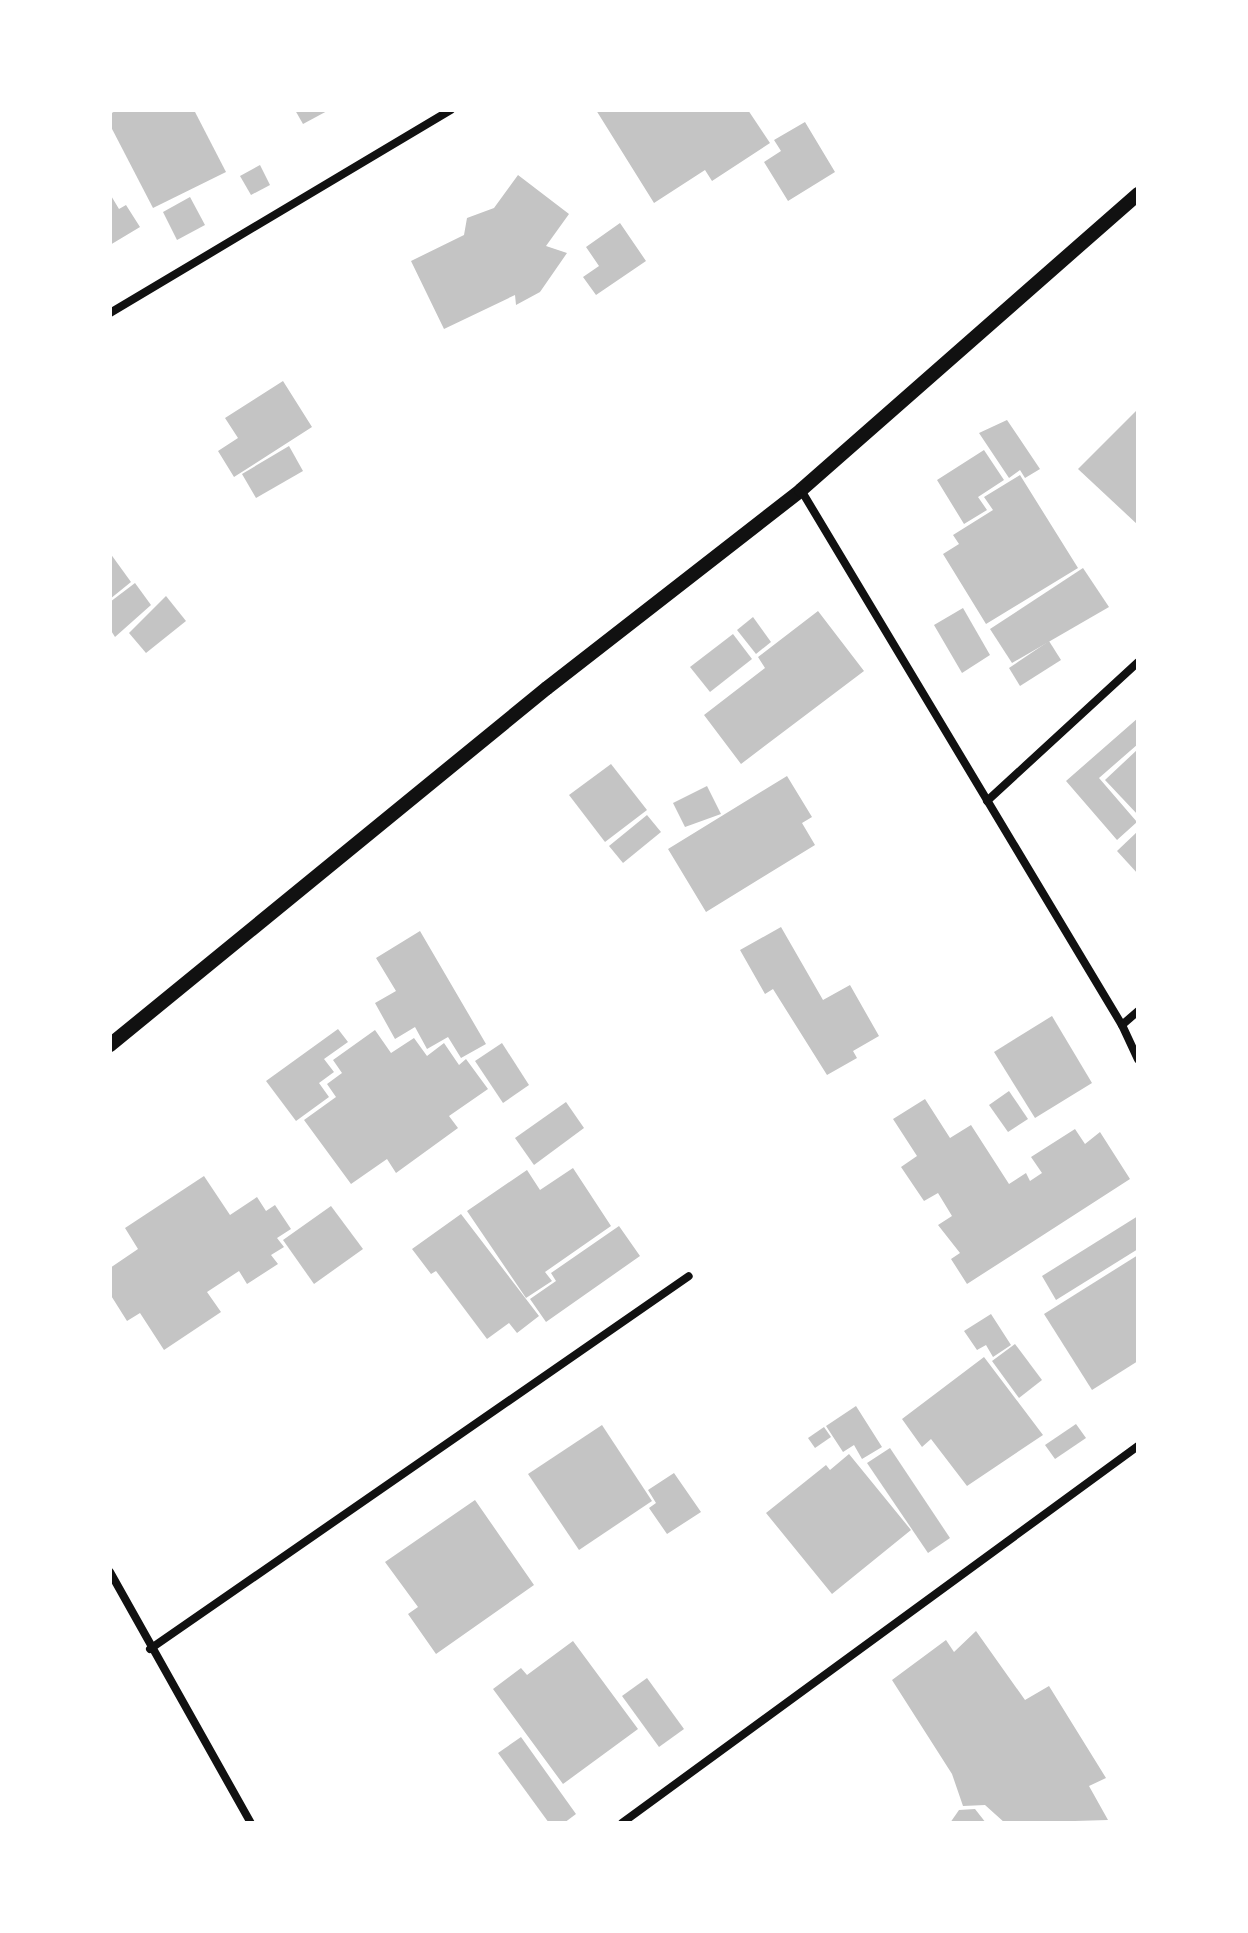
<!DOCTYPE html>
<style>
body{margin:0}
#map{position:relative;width:1248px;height:1933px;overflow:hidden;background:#fff;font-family:"Work Sans",sans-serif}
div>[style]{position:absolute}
.building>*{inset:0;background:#c4c4c4}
.minor>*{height:8px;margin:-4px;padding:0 4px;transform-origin:4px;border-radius:4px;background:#111}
.tertiary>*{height:14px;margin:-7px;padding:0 7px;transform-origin:7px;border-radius:7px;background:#111}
span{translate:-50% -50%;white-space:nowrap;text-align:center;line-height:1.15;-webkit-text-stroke:8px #fff;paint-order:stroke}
.frame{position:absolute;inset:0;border:112px solid #fff;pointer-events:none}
</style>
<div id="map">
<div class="building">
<div style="clip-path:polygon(117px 110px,194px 110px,226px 172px,153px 208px,110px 125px,110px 114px)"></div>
<div style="clip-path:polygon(295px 110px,329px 110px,303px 124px)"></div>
<div style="clip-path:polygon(596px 110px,748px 110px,770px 143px,712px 181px,705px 170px,654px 203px)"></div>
<div style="clip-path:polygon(805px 122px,835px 172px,788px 201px,764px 162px,781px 151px,774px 140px)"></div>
<div style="clip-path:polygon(260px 165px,270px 185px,251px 195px,240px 176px)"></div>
<div style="clip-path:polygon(518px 175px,569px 214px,546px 246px,567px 253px,540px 292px,516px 305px,515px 295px,444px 329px,411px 261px,464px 235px,467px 218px,494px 208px)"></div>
<div style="clip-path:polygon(110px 194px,119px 209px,126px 205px,140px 227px,110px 245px)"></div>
<div style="clip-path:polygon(190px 197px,205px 225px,177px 240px,163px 212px)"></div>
<div style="clip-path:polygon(620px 223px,646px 261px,596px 295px,583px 277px,599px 266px,586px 247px)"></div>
<div style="clip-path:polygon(283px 381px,312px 427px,234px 477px,218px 451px,238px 438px,225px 418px)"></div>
<div style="clip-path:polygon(1138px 409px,1138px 525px,1078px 469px)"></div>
<div style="clip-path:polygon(1007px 420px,1040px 469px,1025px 478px,1020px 470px,1009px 478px,979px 433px)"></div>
<div style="clip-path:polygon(289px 446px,303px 471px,256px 498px,242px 474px)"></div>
<div style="clip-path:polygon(984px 450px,1004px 480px,978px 497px,987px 510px,964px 524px,937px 480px)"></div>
<div style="clip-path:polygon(1020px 475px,1078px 568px,986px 624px,943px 554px,959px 544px,953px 535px,993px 510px,984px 497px)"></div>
<div style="clip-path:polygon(110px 553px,131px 582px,110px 599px)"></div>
<div style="clip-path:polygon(1083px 568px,1109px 607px,1012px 663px,990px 629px)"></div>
<div style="clip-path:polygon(135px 583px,151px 605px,115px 637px,110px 629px,110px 602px)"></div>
<div style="clip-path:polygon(166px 596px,186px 621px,146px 653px,129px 633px)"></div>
<div style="clip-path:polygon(963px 608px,990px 655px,962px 673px,934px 625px)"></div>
<div style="clip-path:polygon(818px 611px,864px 671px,741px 764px,704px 715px,765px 668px,758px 657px)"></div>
<div style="clip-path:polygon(753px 617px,771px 642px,756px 654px,737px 630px)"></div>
<div style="clip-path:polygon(733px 634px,752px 659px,710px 692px,690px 667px)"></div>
<div style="clip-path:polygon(1049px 641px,1061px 660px,1020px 686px,1009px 668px)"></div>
<div style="clip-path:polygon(1138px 718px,1138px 744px,1099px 778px,1137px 822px,1117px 840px,1066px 781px)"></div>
<div style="clip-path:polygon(1138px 749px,1138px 815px,1105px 780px)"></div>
<div style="clip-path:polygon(611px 764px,647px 810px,605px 842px,569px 795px)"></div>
<div style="clip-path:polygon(787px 776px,812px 817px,802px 823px,815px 845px,706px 912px,668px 849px)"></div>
<div style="clip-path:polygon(707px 786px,721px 814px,685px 827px,673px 803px)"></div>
<div style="clip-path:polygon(647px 815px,661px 832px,623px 863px,609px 846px)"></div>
<div style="clip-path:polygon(1138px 831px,1138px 874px,1117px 851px)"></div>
<div style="clip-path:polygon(781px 927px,823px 1000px,850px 985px,879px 1036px,853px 1051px,857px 1058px,827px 1075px,773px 989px,765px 994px,740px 950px)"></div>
<div style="clip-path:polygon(420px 931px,486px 1044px,461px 1058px,448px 1037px,427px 1049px,415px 1027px,395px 1039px,375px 1003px,396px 991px,376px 958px)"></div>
<div style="clip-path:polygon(1052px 1016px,1092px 1083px,1035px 1118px,994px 1052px)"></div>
<div style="clip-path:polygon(338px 1029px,348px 1042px,324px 1059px,334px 1072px,319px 1083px,329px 1097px,296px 1121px,266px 1081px)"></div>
<div style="clip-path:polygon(375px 1030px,391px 1053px,414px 1038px,427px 1056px,444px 1043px,459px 1065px,466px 1059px,488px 1089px,449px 1116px,458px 1128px,396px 1173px,387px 1159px,351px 1184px,304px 1120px,336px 1097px,327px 1084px,342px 1073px,333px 1060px)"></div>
<div style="clip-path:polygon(502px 1043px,529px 1085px,503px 1103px,475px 1061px)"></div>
<div style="clip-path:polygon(1009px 1091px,1028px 1119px,1008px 1132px,989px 1105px)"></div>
<div style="clip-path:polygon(925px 1099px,950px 1138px,971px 1125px,1009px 1184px,1026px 1173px,1030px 1181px,1042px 1173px,1031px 1157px,1075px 1129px,1085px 1144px,1100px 1132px,1130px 1179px,967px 1284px,951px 1259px,960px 1253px,938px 1225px,952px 1216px,938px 1193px,924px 1201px,901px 1167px,917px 1156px,893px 1119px)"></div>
<div style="clip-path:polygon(566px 1102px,584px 1128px,534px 1165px,515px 1138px)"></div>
<div style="clip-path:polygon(573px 1168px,611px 1226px,545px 1272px,552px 1281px,526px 1298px,467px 1211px,527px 1170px,540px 1190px)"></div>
<div style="clip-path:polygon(204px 1176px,230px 1215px,257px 1197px,266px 1211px,275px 1205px,291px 1229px,277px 1238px,284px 1247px,271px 1255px,278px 1264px,247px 1284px,239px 1271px,207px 1292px,221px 1312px,164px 1350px,140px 1313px,127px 1321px,110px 1294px,110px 1268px,138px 1249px,125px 1228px)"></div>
<div style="clip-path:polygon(331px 1206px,363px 1249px,314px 1284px,283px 1240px)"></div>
<div style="clip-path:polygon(461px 1214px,539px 1316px,517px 1333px,509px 1323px,487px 1339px,436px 1271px,431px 1274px,412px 1249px)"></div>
<div style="clip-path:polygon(1138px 1216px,1138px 1249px,1056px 1300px,1042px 1276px)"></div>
<div style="clip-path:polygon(619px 1226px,640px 1256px,546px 1322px,530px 1299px,556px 1281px,551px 1273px)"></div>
<div style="clip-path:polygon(1138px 1255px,1138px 1361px,1092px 1390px,1044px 1314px)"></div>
<div style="clip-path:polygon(991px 1314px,1011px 1345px,993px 1357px,986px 1345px,977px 1350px,964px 1331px)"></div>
<div style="clip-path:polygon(1015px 1344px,1042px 1380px,1019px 1398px,992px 1361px)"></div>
<div style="clip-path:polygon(984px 1357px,1043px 1435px,967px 1486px,931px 1439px,922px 1447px,902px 1419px)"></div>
<div style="clip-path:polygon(856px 1406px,882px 1447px,862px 1459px,854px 1445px,843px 1452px,826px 1426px)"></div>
<div style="clip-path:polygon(1076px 1424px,1086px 1438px,1055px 1459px,1045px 1445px)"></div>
<div style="clip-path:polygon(602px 1425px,652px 1501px,579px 1550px,528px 1474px)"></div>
<div style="clip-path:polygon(824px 1427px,831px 1437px,815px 1448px,808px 1438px)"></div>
<div style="clip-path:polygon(890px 1448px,950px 1538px,928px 1553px,867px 1463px)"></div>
<div style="clip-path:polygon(849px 1454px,911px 1530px,832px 1594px,766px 1513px,826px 1465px,830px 1470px)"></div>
<div style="clip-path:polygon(674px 1473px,701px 1512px,667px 1534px,649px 1508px,656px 1503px,648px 1490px)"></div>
<div style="clip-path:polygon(475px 1500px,534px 1585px,436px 1654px,408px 1614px,418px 1607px,385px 1562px)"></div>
<div style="clip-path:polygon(976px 1631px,1025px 1700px,1049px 1686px,1106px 1778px,1089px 1786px,1108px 1820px,1005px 1823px,985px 1805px,963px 1806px,952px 1774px,892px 1680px,946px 1640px,954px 1652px)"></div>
<div style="clip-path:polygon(573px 1641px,638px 1729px,563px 1784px,493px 1689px,521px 1668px,527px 1675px)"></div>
<div style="clip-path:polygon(647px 1678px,684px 1729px,659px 1747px,622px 1696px)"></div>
<div style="clip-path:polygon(521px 1737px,576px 1814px,564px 1823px,549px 1823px,498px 1753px)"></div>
<div style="clip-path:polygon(975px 1809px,986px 1823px,950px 1823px,959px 1810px)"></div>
</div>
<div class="minor">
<div style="left:110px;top:313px;width:397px;rotate:-30.8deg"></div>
<div style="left:801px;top:490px;width:624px;rotate:59.04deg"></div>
<div style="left:1122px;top:1025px;width:21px;rotate:-41deg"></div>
<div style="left:987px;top:801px;width:205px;rotate:-42.6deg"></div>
<div style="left:1122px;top:1025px;width:38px;rotate:65deg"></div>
<div style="left:110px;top:1572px;width:288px;rotate:60.7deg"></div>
<div style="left:150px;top:1649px;width:655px;rotate:-34.68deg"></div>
<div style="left:622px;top:1823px;width:639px;rotate:-36.15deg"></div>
</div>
<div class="tertiary">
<div style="left:110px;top:1045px;width:564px;rotate:-39.25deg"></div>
<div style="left:547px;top:688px;width:322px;rotate:-37.9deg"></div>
<div style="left:801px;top:490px;width:449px;rotate:-41.3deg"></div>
</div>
<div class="frame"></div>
</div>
